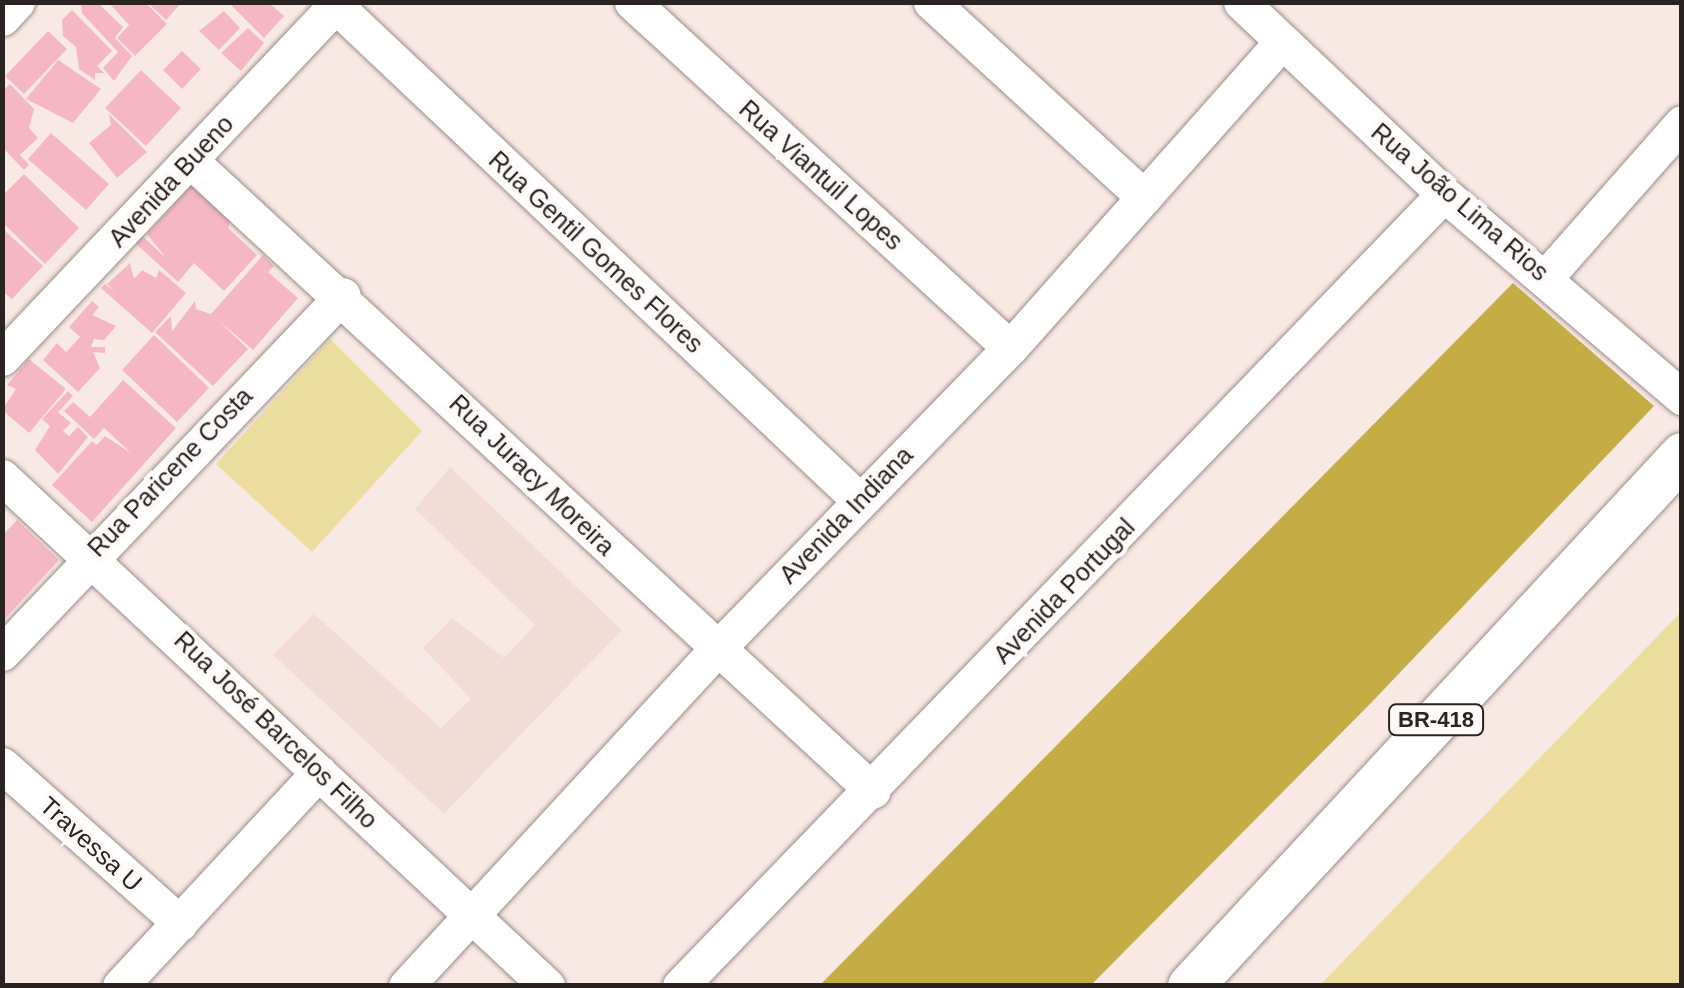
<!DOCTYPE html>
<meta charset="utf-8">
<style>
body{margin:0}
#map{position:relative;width:1684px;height:988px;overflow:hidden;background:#f9e9e5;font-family:Arial,sans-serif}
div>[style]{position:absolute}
.built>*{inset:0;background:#f4dcd6}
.green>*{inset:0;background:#ecdd9f}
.forest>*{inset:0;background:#c3ad44}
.building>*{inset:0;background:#f6b7c5}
.roads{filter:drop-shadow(0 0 2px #9b8d89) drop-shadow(0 0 2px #9b8d89)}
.minor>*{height:35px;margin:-17.5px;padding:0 17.5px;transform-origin:17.5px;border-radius:17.5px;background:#fff}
.major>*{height:45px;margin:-22.5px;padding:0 22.5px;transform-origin:22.5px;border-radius:22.5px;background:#fff}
span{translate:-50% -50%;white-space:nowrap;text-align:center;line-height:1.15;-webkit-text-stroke:9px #fdfaf9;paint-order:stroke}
.shield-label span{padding:2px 8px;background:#fdfaf9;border:2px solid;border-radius:8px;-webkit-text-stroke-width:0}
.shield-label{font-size:22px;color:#292422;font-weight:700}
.street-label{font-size:25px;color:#292422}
.frame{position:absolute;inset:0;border:5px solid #292422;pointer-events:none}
</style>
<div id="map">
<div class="built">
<div style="clip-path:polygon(450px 467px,622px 630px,444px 814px,273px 655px,314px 614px,441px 728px,471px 699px,423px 648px,452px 618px,504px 658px,535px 625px,415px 509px)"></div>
</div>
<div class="green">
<div style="clip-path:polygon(330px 339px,422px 431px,312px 552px,216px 464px)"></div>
<div style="clip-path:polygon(1681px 612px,1681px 985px,1320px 985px)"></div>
</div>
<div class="forest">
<div style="clip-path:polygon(1513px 283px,1654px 406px,1369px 705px,1091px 985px,820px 985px)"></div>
</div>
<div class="building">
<div style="clip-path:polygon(81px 2px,97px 2px,123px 27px,115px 38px,132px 56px,114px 81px,103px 68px,118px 52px,82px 13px)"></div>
<div style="clip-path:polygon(108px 2px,145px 2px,167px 24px,135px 56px,117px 38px,129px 25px)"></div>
<div style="clip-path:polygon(147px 2px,182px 2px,166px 20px)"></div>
<div style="clip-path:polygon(228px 2px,268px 2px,284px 16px,264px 38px)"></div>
<div style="clip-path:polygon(72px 10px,112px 51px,97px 66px,104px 73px,95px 73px,95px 80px,79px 69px,76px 47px,63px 36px,62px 20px)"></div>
<div style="clip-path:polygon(224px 11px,240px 28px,219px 50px,199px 31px)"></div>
<div style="clip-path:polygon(248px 28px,264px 43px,241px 71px,221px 53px)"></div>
<div style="clip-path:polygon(48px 31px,67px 49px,24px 94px,5px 76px)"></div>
<div style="clip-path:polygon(182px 51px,201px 69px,182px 89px,163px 70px)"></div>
<div style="clip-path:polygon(58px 60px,101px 89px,73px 123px,26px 99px)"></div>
<div style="clip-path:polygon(141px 70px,181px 108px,146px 146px,105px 108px)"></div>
<div style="clip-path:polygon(10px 84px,34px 109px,29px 128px,38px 138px,20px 155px,29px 165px,24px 170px,2px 147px,2px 91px)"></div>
<div style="clip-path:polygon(109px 114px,147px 152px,117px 178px,89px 143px,111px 125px)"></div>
<div style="clip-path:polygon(51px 133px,109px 184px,86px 210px,28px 159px)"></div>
<div style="clip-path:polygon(24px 174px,79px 228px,45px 264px,2px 222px,2px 196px)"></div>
<div style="clip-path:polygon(198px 178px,231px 219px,228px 228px,257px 255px,224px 291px,194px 263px,178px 282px,134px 242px,140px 234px,166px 258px,147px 234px)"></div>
<div style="clip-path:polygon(2px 228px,43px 266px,12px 299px,2px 291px)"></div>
<div style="clip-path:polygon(263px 255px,274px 266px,268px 272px,298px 298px,253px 350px,218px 320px,248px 349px,213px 386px,155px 332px,171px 316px,172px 331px,195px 301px,196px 309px,211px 314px)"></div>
<div style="clip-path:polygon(130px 263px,134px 279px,142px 270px,156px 278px,159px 270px,186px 293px,152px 333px,101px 288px,105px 284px,115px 292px,107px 284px)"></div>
<div style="clip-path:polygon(92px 301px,99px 307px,92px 315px,116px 326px,104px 340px,94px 339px,91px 347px,105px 347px,105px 353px,93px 352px,100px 368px,78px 392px,43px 360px,57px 343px,66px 352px,80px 337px,69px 327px)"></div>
<div style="clip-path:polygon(154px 335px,209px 388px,177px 422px,122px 370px)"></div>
<div style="clip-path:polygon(29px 359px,66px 389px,29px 433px,2px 410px,16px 389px,7px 385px)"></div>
<div style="clip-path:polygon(123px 380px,176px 428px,92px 522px,52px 485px,92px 441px,97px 445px,105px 436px,131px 453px,104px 428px,94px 439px,64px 411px,73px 402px,90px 417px)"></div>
<div style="clip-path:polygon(68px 391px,73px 396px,58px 412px,71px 423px,63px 431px,69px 436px,78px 427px,88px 437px,58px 474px,35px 450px,50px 426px,42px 419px)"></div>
<div style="clip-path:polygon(17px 520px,59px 560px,2px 622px,2px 536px)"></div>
</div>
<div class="roads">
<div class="minor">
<div style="left:332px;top:2px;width:726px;rotate:43.38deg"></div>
<div style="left:632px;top:2px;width:512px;rotate:42.47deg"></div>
<div style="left:931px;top:2px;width:289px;rotate:42.5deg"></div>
<div style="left:1241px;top:2px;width:279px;rotate:43.4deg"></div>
<div style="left:1444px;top:194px;width:313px;rotate:40.5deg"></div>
<div style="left:2px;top:18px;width:22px;rotate:-47deg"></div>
<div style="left:191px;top:161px;width:928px;rotate:42.73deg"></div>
<div style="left:1546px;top:277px;width:205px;rotate:-48.6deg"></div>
<div style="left:2px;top:358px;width:490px;rotate:-46.6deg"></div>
<div style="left:2px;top:477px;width:746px;rotate:43.04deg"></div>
<div style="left:2px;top:653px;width:494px;rotate:-46.4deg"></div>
<div style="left:2px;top:765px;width:238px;rotate:41.6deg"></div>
<div style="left:120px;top:986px;width:292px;rotate:-47.1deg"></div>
<div style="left:406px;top:986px;width:457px;rotate:-47.3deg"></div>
<div style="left:716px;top:650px;width:421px;rotate:-45.8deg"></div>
<div style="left:1010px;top:348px;width:409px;rotate:-48.4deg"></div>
<div style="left:680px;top:986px;width:1100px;rotate:-46.03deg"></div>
</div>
<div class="major">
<div style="left:1190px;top:986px;width:724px;rotate:-47.18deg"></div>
</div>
</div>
<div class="shield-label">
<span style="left:1436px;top:720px">BR-418</span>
</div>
<div class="street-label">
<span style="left:821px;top:175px;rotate:42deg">Rua Viantuil Lopes</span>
<span style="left:171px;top:181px;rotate:-47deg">Avenida Bueno</span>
<span style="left:1460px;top:202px;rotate:41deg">Rua João Lima Rios</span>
<span style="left:596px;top:252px;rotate:43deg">Rua Gentil Gomes Flores</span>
<span style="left:170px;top:472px;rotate:-46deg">Rua Paricene Costa</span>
<span style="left:532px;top:475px;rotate:44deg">Rua Juracy Moreira</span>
<span style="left:846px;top:515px;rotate:-46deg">Avenida Indiana</span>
<span style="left:1064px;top:591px;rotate:-46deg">Avenida Portugal</span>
<span style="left:276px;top:730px;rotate:44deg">Rua José Barcelos Filho</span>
<span style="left:91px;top:844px;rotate:42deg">Travessa U</span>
</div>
<div class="frame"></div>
</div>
